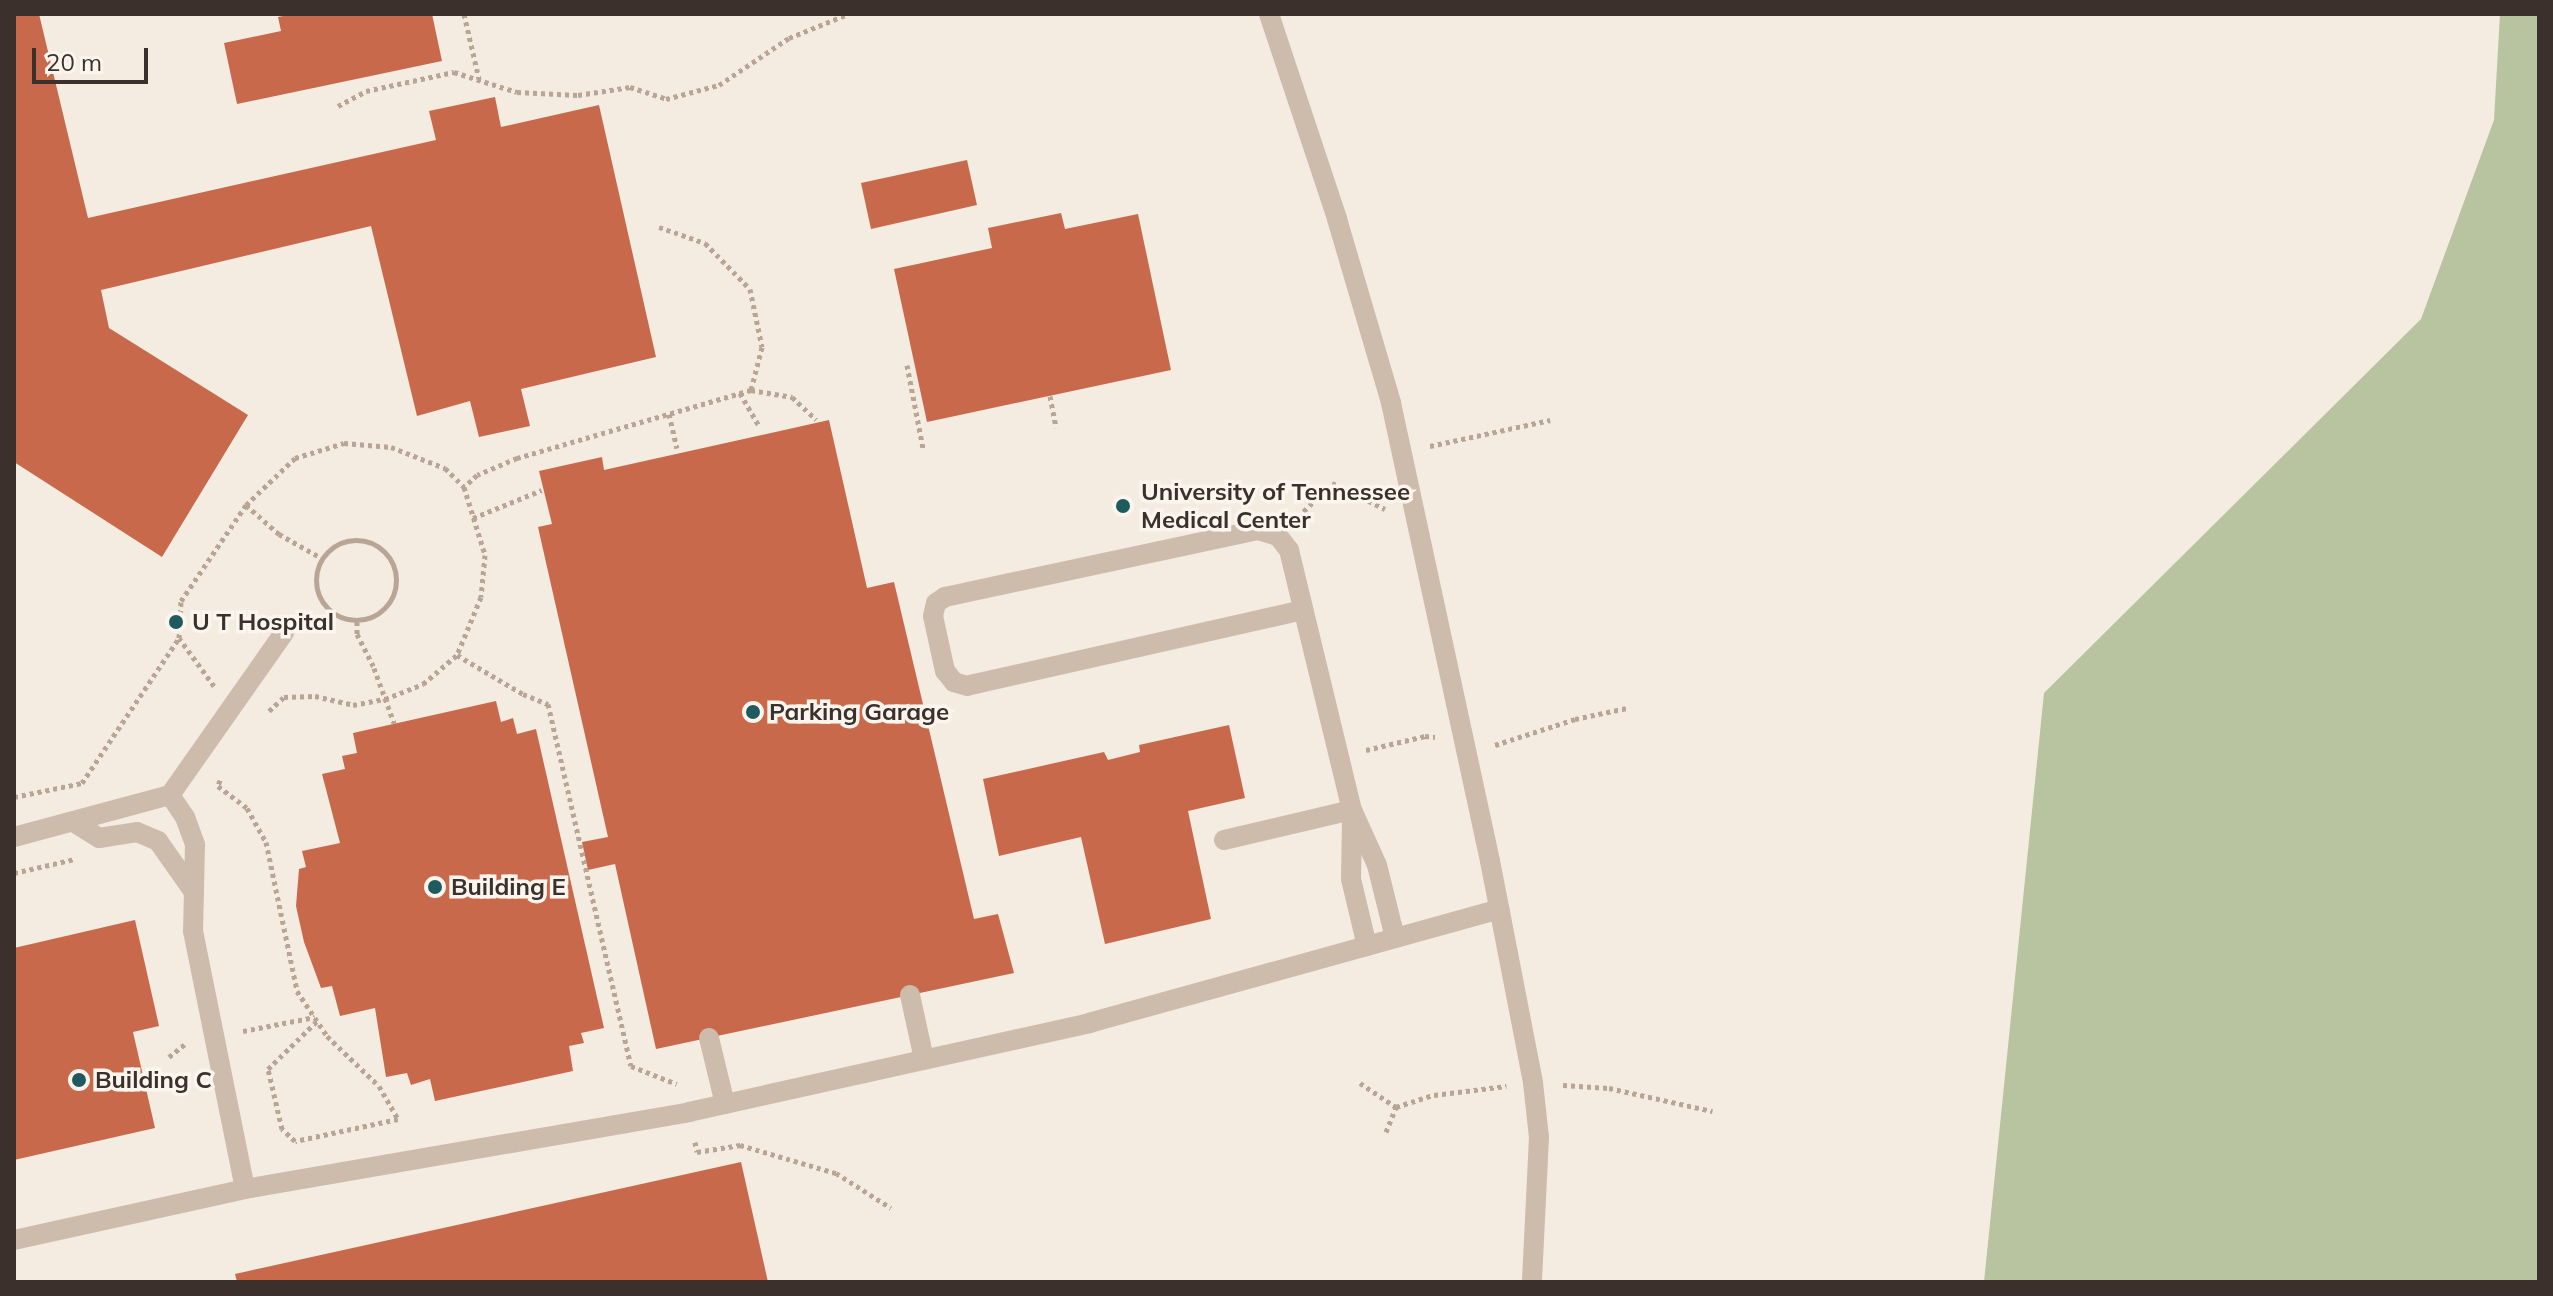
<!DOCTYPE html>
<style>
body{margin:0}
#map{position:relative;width:2553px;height:1296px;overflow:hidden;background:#f4ebe1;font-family:Mulish,sans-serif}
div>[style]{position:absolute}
.green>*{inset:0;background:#b8c4a0}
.building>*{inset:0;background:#c8694b}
.path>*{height:5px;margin-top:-2.5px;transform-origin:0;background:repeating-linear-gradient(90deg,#b9a596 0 4px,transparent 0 8px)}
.path>.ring{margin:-2.5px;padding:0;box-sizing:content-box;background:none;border:5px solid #b9a596;border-radius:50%}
.minor>*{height:20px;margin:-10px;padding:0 10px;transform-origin:10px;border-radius:10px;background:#cdbbac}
.dots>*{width:22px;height:22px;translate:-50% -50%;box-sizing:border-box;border:4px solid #fbf5ee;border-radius:50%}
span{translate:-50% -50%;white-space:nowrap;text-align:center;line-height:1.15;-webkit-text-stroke:7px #fbf5ee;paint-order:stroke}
.poi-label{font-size:24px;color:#3b302b;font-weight:700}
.left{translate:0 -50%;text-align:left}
.frame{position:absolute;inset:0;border:16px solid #3b302b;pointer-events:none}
.scale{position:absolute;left:32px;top:48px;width:116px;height:36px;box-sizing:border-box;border:4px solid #3b302b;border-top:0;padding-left:10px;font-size:24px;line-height:28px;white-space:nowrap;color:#3b302b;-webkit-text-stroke:6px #fbf5ee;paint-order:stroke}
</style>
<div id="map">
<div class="green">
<div style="clip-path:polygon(2500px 14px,2539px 14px,2539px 1282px,1984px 1282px,2044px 693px,2421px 319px,2494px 120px)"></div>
</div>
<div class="building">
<div style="clip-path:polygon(14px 14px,39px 14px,88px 218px,436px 140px,429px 111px,495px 97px,501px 127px,599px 105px,656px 357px,521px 389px,530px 426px,479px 437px,470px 401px,417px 416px,371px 226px,101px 290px,109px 328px,248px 415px,162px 557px,14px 462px)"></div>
<div style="clip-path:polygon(294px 14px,432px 14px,442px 61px,237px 104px,224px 43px,281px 31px,278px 17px)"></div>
<div style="clip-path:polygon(967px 160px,977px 205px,871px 229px,861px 183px)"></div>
<div style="clip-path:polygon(1061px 213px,1065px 229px,1138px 214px,1171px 370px,927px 422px,894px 269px,992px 248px,988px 228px)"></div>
<div style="clip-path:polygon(829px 420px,867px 588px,894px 582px,974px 919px,998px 914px,1014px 973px,656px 1049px,615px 864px,588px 870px,582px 842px,608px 837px,538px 527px,552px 524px,539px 471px,602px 457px,604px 470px)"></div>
<div style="clip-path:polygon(496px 701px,501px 722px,513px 718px,517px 734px,536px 729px,604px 1028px,581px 1033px,584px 1043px,569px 1046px,573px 1071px,435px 1101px,430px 1079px,411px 1085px,407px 1073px,386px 1077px,375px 1008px,340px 1016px,332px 986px,321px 988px,304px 942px,296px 906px,299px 869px,306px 867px,302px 851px,340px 843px,322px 774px,345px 769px,342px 756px,357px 753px,353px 733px)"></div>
<div style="clip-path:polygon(1229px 725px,1245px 798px,1188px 811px,1211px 919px,1105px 944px,1081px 837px,999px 856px,983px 779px,1104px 752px,1108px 760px,1140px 752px,1139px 745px)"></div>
<div style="clip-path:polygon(135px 920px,159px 1026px,133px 1032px,155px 1128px,14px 1160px,14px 948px)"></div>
<div style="clip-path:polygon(741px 1162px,768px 1282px,237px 1282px,235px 1274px)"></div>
</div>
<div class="path">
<div style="left:464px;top:14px;width:67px;rotate:77deg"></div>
<div style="left:338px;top:106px;width:32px;rotate:-28deg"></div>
<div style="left:366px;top:91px;width:90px;rotate:-12.2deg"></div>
<div style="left:454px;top:72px;width:66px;rotate:17.6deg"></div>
<div style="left:517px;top:92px;width:61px;rotate:2.8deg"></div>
<div style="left:578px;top:95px;width:53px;rotate:-8.7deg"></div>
<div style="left:630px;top:87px;width:38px;rotate:18deg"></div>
<div style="left:666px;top:99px;width:55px;rotate:-14.8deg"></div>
<div style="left:719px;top:85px;width:84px;rotate:-33.9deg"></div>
<div style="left:789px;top:38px;width:64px;rotate:-22.1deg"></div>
<div style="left:659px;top:227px;width:49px;rotate:19.2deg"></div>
<div style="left:705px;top:243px;width:64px;rotate:45.6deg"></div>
<div style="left:750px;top:289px;width:59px;rotate:78.3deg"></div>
<div style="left:762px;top:347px;width:44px;rotate:104.3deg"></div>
<div style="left:751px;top:390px;width:244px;rotate:163.8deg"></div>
<div style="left:517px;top:458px;width:43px;rotate:157deg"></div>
<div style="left:477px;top:475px;width:18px;rotate:137deg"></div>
<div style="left:464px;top:487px;width:71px;rotate:72.8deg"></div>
<div style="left:485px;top:555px;width:42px;rotate:95.4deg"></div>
<div style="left:481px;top:597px;width:63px;rotate:112.5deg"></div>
<div style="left:457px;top:655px;width:77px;rotate:30.6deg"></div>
<div style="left:523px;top:694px;width:27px;rotate:22deg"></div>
<div style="left:548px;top:704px;width:371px;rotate:77.1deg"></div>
<div style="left:631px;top:1066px;width:49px;rotate:21.4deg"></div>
<div style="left:907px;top:365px;width:85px;rotate:79.1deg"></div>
<div style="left:751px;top:390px;width:42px;rotate:9.7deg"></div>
<div style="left:792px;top:397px;width:33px;rotate:43deg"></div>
<div style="left:740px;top:393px;width:39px;rotate:60deg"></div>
<div style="left:1050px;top:396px;width:32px;rotate:79deg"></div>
<div style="left:669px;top:414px;width:35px;rotate:77deg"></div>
<div style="left:1430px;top:446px;width:123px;rotate:-12.2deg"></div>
<div style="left:246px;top:505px;width:44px;rotate:41.3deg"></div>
<div style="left:279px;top:534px;width:51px;rotate:29.6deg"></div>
<div style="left:1298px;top:517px;width:48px;rotate:-45deg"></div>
<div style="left:1332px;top:483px;width:59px;rotate:26.1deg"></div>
<div style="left:473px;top:518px;width:74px;rotate:-22.1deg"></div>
<div class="ring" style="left:316px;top:540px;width:75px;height:75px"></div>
<div style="left:357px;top:622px;width:12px;rotate:90deg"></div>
<div style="left:357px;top:634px;width:38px;rotate:63deg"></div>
<div style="left:374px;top:668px;width:59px;rotate:70deg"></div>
<div style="left:214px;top:686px;width:59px;rotate:-126.1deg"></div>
<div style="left:179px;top:638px;width:37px;rotate:-87deg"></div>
<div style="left:181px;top:601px;width:116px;rotate:-55.9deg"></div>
<div style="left:246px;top:505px;width:68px;rotate:-43.8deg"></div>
<div style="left:295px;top:458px;width:51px;rotate:-17deg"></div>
<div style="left:344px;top:443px;width:47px;rotate:4.9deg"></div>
<div style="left:391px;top:447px;width:58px;rotate:21.3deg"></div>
<div style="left:445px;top:468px;width:27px;rotate:45deg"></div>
<div style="left:269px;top:711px;width:21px;rotate:-43deg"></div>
<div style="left:284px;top:697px;width:31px;rotate:-2deg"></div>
<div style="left:315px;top:696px;width:39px;rotate:13deg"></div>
<div style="left:353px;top:705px;width:33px;rotate:-11deg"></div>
<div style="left:385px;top:699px;width:41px;rotate:-21.5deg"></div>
<div style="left:423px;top:684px;width:45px;rotate:-40.5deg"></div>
<div style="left:1495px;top:745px;width:84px;rotate:-18deg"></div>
<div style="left:1575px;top:719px;width:53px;rotate:-11.9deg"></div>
<div style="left:1366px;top:750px;width:61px;rotate:-13.3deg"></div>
<div style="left:1425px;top:736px;width:10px;rotate:6deg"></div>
<div style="left:220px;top:780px;width:6px;rotate:108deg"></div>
<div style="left:218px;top:786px;width:36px;rotate:37deg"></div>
<div style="left:247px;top:808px;width:39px;rotate:61deg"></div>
<div style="left:266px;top:842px;width:152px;rotate:78.2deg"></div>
<div style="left:297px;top:991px;width:54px;rotate:56.3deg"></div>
<div style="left:327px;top:1036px;width:72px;rotate:43.9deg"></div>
<div style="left:379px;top:1086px;width:38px;rotate:60deg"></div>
<div style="left:398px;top:1119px;width:105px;rotate:167.9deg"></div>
<div style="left:295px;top:1141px;width:18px;rotate:-137deg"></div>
<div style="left:282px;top:1129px;width:62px;rotate:-103.1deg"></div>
<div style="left:268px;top:1069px;width:69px;rotate:-44.4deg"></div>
<div style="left:14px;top:797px;width:69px;rotate:-11.6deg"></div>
<div style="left:82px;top:783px;width:174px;rotate:-56.2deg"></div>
<div style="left:14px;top:873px;width:63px;rotate:-12.9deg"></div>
<div style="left:243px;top:1031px;width:73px;rotate:-11deg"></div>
<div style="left:169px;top:1057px;width:22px;rotate:-39deg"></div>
<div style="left:1360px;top:1083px;width:43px;rotate:33.7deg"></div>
<div style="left:1563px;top:1085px;width:46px;rotate:3.7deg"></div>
<div style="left:1609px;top:1088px;width:106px;rotate:12.6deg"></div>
<div style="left:1386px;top:1132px;width:27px;rotate:-68deg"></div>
<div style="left:1396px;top:1107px;width:40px;rotate:-18deg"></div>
<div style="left:1434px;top:1095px;width:73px;rotate:-7.1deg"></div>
<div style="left:695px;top:1142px;width:10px;rotate:79deg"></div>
<div style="left:697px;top:1152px;width:44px;rotate:-9.2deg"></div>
<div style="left:740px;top:1145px;width:100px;rotate:16.3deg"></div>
<div style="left:836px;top:1173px;width:65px;rotate:32.5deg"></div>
</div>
<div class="minor">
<div style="left:1269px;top:14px;width:216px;rotate:71.6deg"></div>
<div style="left:1337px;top:219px;width:192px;rotate:73.6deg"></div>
<div style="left:1391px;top:403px;width:469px;rotate:77.8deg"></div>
<div style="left:1490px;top:861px;width:226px;rotate:79deg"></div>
<div style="left:1533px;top:1083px;width:54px;rotate:83.7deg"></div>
<div style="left:1539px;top:1137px;width:145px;rotate:92.8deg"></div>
<div style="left:1303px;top:610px;width:344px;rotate:167.3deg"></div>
<div style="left:967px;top:686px;width:14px;rotate:-163deg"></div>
<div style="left:954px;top:682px;width:14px;rotate:-129deg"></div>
<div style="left:945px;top:671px;width:56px;rotate:-102.3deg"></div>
<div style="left:933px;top:616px;width:13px;rotate:-77deg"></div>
<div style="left:936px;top:603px;width:11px;rotate:-34deg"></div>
<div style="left:945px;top:597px;width:320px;rotate:-12.1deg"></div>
<div style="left:1258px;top:530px;width:21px;rotate:17deg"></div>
<div style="left:1278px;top:536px;width:18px;rotate:52deg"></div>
<div style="left:1289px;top:550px;width:268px;rotate:76.4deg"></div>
<div style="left:1352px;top:810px;width:60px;rotate:65.6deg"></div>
<div style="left:1377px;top:865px;width:75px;rotate:76.1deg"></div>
<div style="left:170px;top:795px;width:27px;rotate:56deg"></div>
<div style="left:185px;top:817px;width:30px;rotate:70deg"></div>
<div style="left:195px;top:845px;width:86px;rotate:91.3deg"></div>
<div style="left:193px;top:931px;width:263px;rotate:78.6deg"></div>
<div style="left:1352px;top:818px;width:61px;rotate:90.9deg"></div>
<div style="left:1351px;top:879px;width:69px;rotate:76.6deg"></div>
<div style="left:75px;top:823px;width:28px;rotate:32deg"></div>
<div style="left:99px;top:838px;width:38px;rotate:-9deg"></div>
<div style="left:137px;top:832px;width:23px;rotate:23deg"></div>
<div style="left:158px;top:841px;width:62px;rotate:54.8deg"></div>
<div style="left:14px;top:837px;width:162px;rotate:-15.1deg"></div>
<div style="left:170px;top:795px;width:198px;rotate:-54.9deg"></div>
<div style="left:1224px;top:840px;width:131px;rotate:-13.2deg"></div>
<div style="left:910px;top:995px;width:66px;rotate:77.7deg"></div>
<div style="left:709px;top:1038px;width:68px;rotate:76.4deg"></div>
<div style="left:14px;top:1240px;width:237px;rotate:-12.4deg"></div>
<div style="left:245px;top:1189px;width:451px;rotate:-9.8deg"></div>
<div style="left:689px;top:1112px;width:410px;rotate:-12.5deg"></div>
<div style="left:1089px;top:1023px;width:426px;rotate:-15.5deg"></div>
</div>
<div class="dots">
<div style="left:1123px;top:506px;background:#1f5a5e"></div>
<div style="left:176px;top:622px;background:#1f5a5e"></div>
<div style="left:753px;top:712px;background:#1f5a5e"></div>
<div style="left:435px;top:887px;background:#1f5a5e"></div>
<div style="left:79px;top:1080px;background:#1f5a5e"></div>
</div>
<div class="poi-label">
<span class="left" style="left:1141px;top:506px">University of Tennessee<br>Medical Center</span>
<span class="left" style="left:192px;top:622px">U T Hospital</span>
<span class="left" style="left:769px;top:712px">Parking Garage</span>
<span class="left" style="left:451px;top:887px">Building E</span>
<span class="left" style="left:95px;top:1080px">Building C</span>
</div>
<div class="frame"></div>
<div class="scale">20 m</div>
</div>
